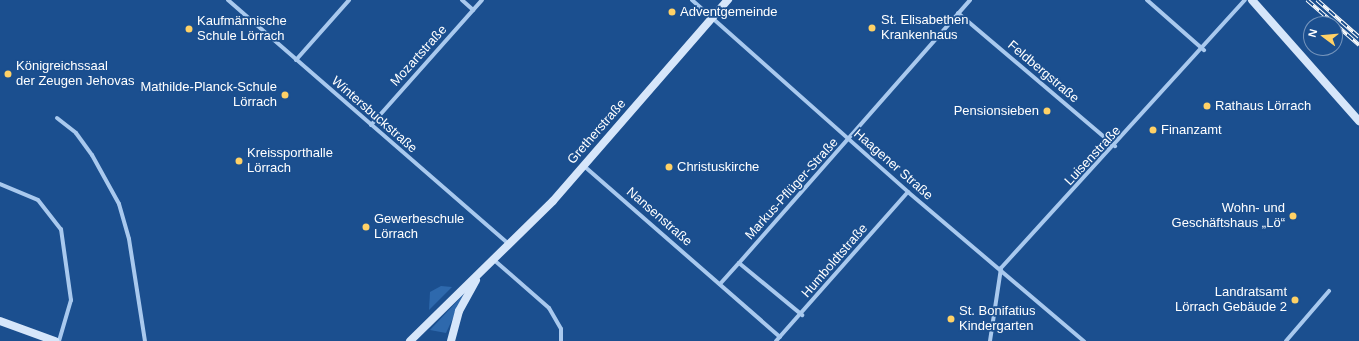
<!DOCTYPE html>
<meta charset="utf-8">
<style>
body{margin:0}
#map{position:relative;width:1359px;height:341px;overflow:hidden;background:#1b4f8f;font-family:Helvetica,sans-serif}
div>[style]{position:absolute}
.green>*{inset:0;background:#2e69ad}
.street>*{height:4px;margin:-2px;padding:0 2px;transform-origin:2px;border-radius:2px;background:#a9c9ee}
.secondary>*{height:8px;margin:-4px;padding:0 4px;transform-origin:4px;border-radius:4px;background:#d6e6fa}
.rail>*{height:4px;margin-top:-2px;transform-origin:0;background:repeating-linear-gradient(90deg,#1b4f8f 0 8px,#fff 0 16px);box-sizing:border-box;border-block:1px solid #fff}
.dots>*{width:11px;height:11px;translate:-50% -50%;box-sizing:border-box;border:2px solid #1b4f8f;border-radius:50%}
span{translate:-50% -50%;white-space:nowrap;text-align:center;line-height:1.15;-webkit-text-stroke:3.5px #1b4f8f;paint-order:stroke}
.poi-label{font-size:13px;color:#fff}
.left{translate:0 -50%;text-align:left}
.right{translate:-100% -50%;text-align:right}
.street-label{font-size:13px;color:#fff}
.north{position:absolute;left:1303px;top:16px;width:40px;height:40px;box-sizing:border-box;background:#1b4f8f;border:1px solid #7695bc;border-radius:50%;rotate:286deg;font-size:11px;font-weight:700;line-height:16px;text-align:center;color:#fff}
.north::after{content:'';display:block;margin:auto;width:14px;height:18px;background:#ffd166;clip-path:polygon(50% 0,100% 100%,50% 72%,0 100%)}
</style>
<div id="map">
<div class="green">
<div style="clip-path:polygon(441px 286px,452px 287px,429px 310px,430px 292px)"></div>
<div style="clip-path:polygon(464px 294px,446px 333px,430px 330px)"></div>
</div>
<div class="street">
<div style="left:228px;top:0;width:372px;rotate:41deg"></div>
<div style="left:462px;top:0;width:15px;rotate:42deg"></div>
<div style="left:692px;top:0;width:289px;rotate:41.6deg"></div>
<div style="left:908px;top:192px;width:231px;rotate:40.3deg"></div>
<div style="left:1147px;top:0;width:76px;rotate:41.3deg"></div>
<div style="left:958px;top:13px;width:206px;rotate:40.3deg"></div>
<div style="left:296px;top:60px;width:80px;rotate:-48.5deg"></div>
<div style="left:57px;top:118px;width:24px;rotate:38deg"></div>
<div style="left:76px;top:133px;width:27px;rotate:54deg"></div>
<div style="left:92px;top:155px;width:56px;rotate:61.1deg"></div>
<div style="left:119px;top:204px;width:36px;rotate:74deg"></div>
<div style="left:129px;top:239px;width:103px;rotate:81.1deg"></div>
<div style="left:371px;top:125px;width:167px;rotate:-48.4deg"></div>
<div style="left:584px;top:166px;width:260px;rotate:41.1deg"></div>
<div style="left:0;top:184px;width:41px;rotate:22.8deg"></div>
<div style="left:38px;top:200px;width:37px;rotate:52deg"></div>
<div style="left:61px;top:229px;width:72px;rotate:82deg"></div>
<div style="left:71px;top:300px;width:43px;rotate:106.3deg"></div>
<div style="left:494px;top:260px;width:73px;rotate:41.1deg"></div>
<div style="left:549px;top:308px;width:24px;rotate:60deg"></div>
<div style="left:561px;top:329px;width:12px;rotate:90deg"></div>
<div style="left:739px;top:263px;width:350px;rotate:-48.7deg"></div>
<div style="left:720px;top:284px;width:28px;rotate:-48deg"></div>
<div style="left:739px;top:263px;width:82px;rotate:39.5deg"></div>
<div style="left:776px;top:341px;width:199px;rotate:-48.5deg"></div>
<div style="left:990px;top:341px;width:74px;rotate:-81.4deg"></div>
<div style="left:1001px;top:268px;width:362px;rotate:-47.7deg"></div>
<div style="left:1286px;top:341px;width:66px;rotate:-49.3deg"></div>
</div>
<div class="secondary">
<div style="left:1252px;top:0;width:162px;rotate:48.5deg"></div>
<div style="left:0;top:321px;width:59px;rotate:20deg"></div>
<div style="left:410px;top:341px;width:200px;rotate:-44.4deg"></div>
<div style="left:553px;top:201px;width:267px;rotate:-49deg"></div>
<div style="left:451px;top:341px;width:31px;rotate:-75deg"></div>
<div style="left:459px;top:311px;width:35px;rotate:-61deg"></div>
</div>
<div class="rail">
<div style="left:1307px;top:0;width:37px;rotate:41deg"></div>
<div style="left:1317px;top:0;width:56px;rotate:41.4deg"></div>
<div style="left:1335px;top:24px;width:32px;rotate:41deg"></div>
</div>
<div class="dots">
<div style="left:672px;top:12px;background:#ffd166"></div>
<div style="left:872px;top:28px;background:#ffd166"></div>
<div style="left:189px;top:29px;background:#ffd166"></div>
<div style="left:8px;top:74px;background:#ffd166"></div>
<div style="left:285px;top:95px;background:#ffd166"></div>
<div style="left:1207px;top:106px;background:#ffd166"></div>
<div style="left:1047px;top:111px;background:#ffd166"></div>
<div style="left:1153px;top:130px;background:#ffd166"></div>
<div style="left:239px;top:161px;background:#ffd166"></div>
<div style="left:669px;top:167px;background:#ffd166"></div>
<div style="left:1293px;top:216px;background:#ffd166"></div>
<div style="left:366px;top:227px;background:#ffd166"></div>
<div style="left:1295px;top:300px;background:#ffd166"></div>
<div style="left:951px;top:319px;background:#ffd166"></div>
</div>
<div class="poi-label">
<span class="left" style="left:680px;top:12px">Adventgemeinde</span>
<span class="left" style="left:881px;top:28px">St. Elisabethen<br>Krankenhaus</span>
<span class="left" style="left:197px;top:29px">Kaufmännische<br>Schule Lörrach</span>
<span class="left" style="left:16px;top:74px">Königreichssaal<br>der Zeugen Jehovas</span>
<span class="right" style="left:277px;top:95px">Mathilde-Planck-Schule<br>Lörrach</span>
<span class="left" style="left:1215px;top:106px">Rathaus Lörrach</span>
<span class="right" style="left:1039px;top:111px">Pensionsieben</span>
<span class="left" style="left:1161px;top:130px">Finanzamt</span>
<span class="left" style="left:247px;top:161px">Kreissporthalle<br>Lörrach</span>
<span class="left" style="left:677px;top:167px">Christuskirche</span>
<span class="right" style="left:1285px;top:216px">Wohn- und<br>Geschäftshaus „Lö“</span>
<span class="left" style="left:374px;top:227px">Gewerbeschule<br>Lörrach</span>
<span class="right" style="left:1287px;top:300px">Landratsamt<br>Lörrach Gebäude 2</span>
<span class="left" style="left:959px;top:319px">St. Bonifatius<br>Kindergarten</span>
</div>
<div class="street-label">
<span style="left:419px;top:56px;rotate:-48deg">Mozartstraße</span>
<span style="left:1043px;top:72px;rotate:40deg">Feldbergstraße</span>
<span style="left:374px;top:115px;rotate:41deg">Wintersbuckstraße</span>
<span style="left:597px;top:132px;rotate:-49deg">Gretherstraße</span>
<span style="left:1093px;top:156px;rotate:-47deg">Luisenstraße</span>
<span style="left:893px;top:165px;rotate:41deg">Haagener Straße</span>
<span style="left:792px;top:189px;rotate:-48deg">Markus-Pflüger-Straße</span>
<span style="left:659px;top:217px;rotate:41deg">Nansenstraße</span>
<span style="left:835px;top:261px;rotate:-49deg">Humboldtstraße</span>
</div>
<div class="north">N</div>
</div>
